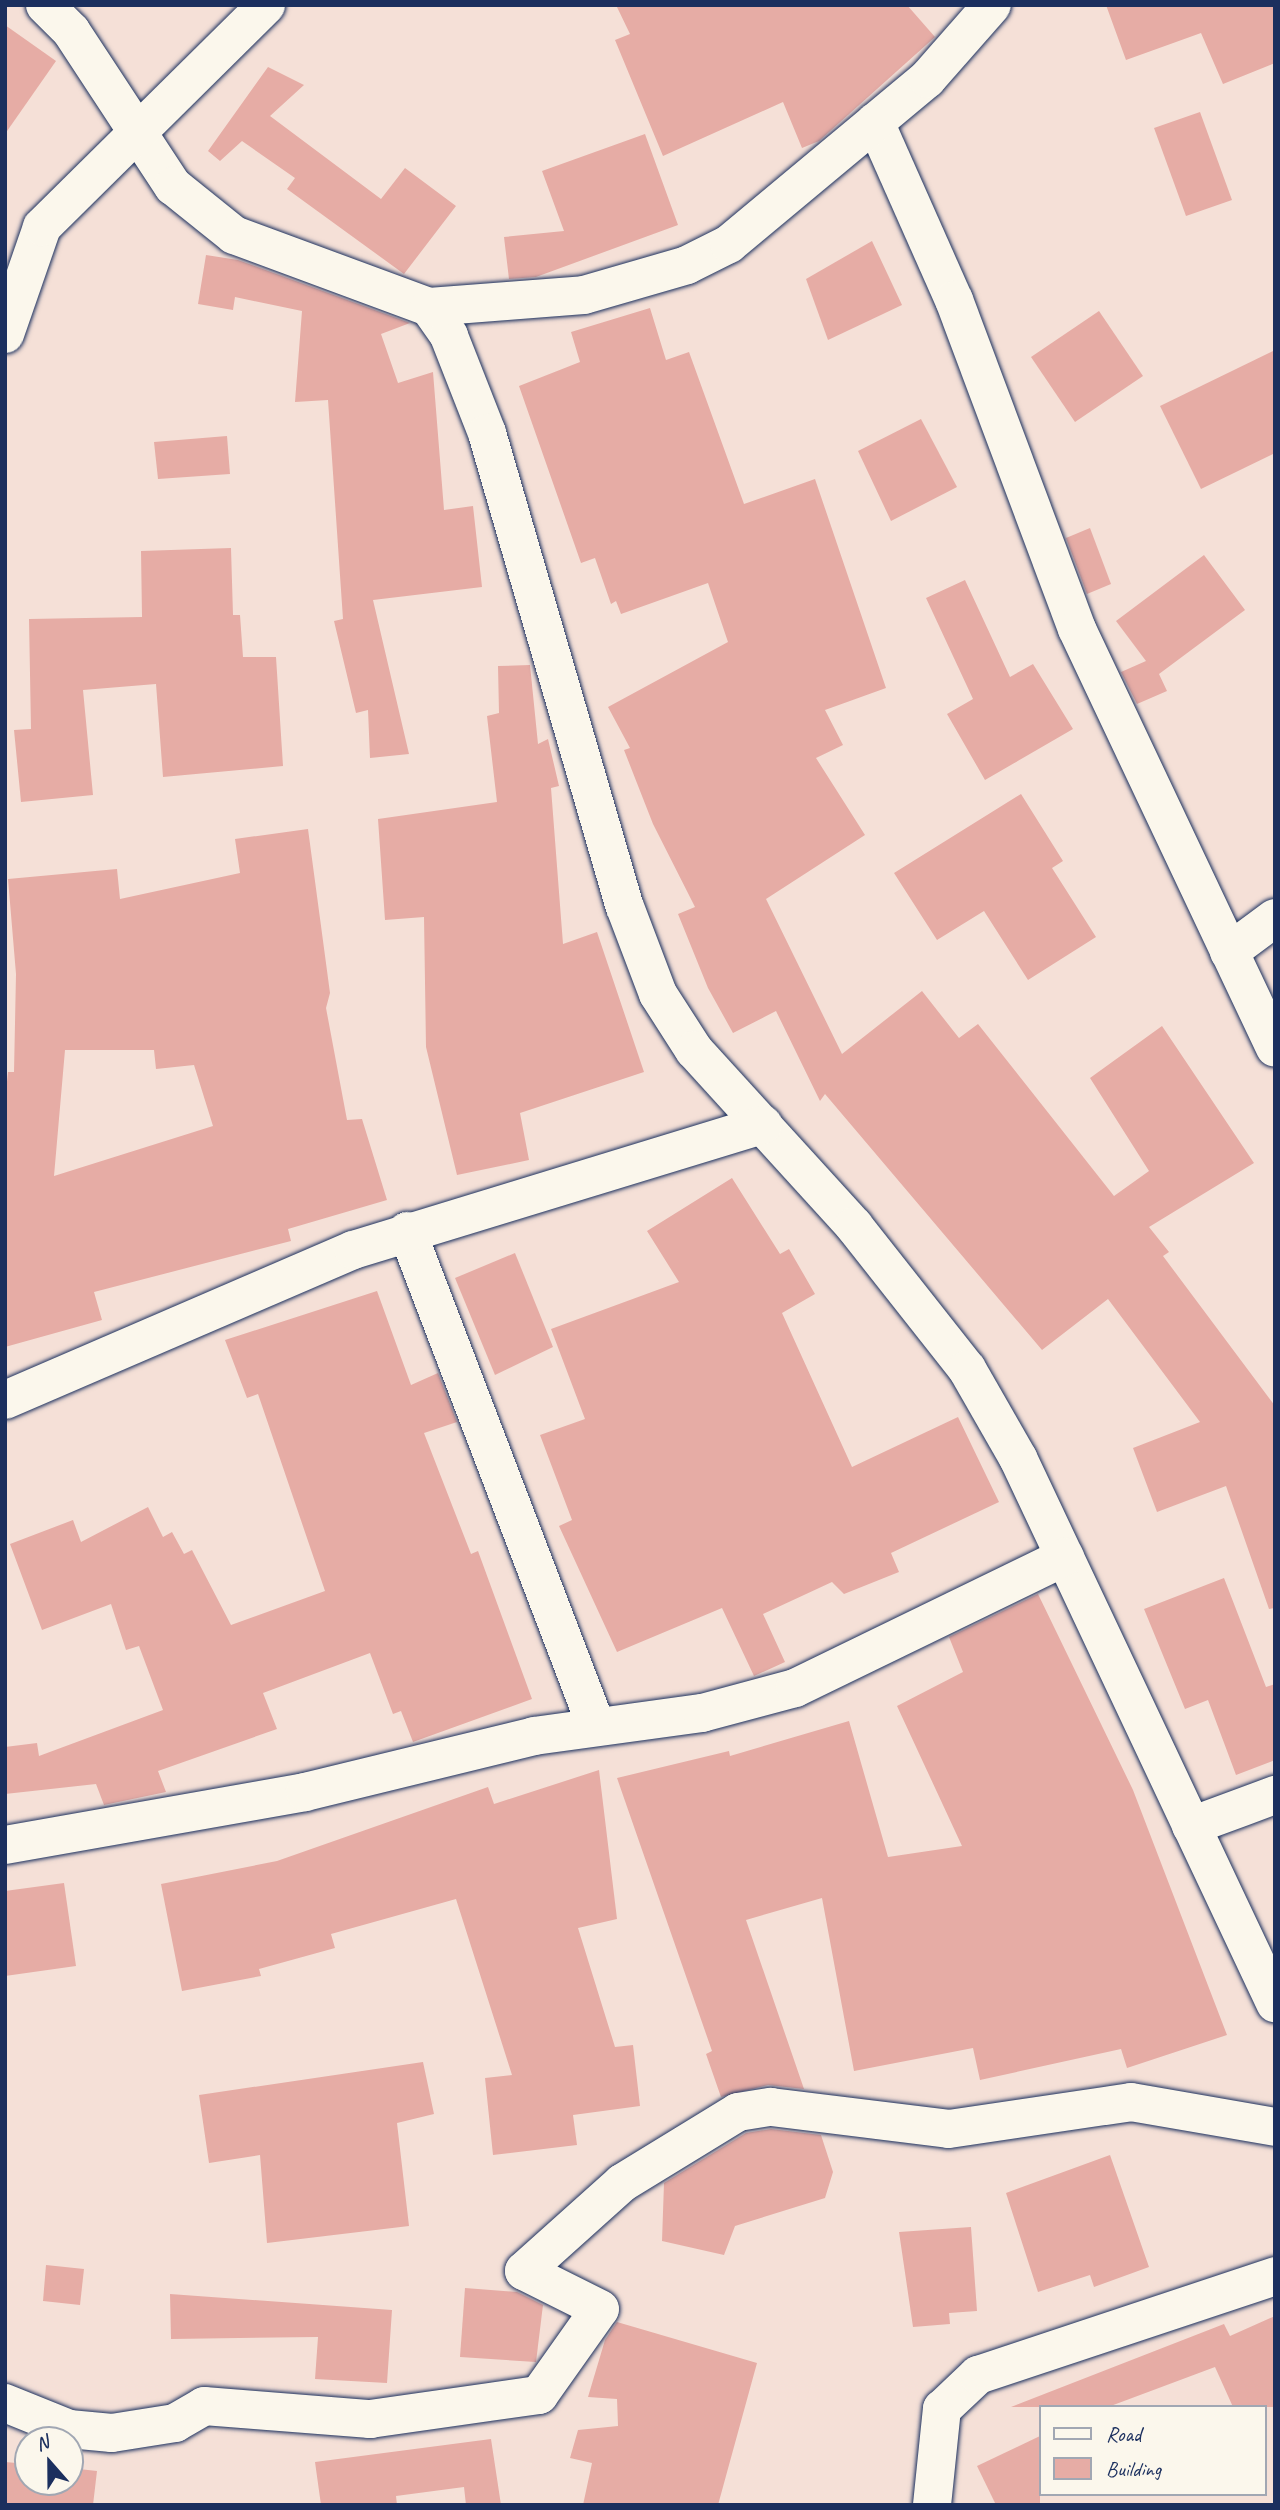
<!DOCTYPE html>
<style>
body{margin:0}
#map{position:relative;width:1280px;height:2510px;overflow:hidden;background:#f5e0d7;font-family:Caveat,sans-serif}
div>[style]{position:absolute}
.building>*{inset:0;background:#e6aca5}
.roads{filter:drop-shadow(0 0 2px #1b2f5e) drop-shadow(0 0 2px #1b2f5e)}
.street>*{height:38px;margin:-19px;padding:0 19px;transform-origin:19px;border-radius:19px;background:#fbf7ec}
span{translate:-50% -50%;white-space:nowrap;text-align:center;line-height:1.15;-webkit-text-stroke:5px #fbf7ec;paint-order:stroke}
.frame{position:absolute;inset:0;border:7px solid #1b2f5e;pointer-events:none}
.legend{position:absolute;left:1039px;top:2405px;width:228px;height:91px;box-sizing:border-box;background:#fbf7ec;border:2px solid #a1a7b3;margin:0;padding:9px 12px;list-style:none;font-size:21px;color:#1b2f5e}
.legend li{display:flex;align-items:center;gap:14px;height:35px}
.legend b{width:35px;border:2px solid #a1a7b3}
.north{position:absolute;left:14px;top:2426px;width:70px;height:70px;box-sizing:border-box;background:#fbf7ec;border:2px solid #a1a7b3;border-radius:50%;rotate:339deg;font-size:19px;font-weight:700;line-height:28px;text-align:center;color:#1b2f5e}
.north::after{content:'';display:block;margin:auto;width:24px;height:32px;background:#1b2f5e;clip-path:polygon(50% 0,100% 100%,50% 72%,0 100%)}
</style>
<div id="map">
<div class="building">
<div style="clip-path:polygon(616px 5px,907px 5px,935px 37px,819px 141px,802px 148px,783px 102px,663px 156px,615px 40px,630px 34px)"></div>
<div style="clip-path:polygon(1106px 5px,1275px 5px,1275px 63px,1223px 84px,1201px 33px,1126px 60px)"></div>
<div style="clip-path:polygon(5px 25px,56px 61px,5px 134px)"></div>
<div style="clip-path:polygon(268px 67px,304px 85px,270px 116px,381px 199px,405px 168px,456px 206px,404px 274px,287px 189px,295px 178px,242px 141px,220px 161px,208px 151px)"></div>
<div style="clip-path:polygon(1200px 112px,1232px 200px,1186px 216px,1154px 128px)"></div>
<div style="clip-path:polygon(645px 134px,678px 225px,536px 277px,509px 279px,504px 237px,564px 231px,542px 171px)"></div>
<div style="clip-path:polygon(872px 241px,902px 305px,828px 340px,806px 279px)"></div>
<div style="clip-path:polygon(206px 255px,238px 260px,410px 323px,381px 334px,398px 383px,433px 372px,444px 510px,473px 506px,482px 587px,373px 600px,409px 754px,370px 758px,368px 710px,356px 713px,334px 621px,343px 619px,328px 400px,295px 402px,302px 311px,235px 297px,233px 310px,198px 304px)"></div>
<div style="clip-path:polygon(650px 308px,666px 360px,689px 352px,744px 504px,815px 479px,886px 688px,825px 710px,843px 745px,816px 758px,865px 835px,766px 899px,842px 1054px,922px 991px,959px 1038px,978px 1024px,1114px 1196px,1149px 1171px,1090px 1078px,1162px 1026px,1254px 1163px,1149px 1227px,1169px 1252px,1163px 1256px,1275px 1406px,1275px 1608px,1269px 1609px,1226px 1486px,1157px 1512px,1133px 1448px,1200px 1422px,1108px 1299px,1042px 1350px,825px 1094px,820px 1101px,776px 1011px,733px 1033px,708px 988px,678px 914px,695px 907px,653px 824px,624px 750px,630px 748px,608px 707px,728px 642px,708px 583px,621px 614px,616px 601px,611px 604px,595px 558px,581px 563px,519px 386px,580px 362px,571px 332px)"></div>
<div style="clip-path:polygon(1099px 311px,1143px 376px,1075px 422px,1031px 357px)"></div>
<div style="clip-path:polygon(1275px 350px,1275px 453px,1201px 489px,1160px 406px)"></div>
<div style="clip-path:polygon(921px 419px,957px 487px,891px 521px,858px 451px)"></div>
<div style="clip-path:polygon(227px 436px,230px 474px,158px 479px,154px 442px)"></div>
<div style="clip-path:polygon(1090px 528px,1111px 584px,1087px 594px,1066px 538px)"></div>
<div style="clip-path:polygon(231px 548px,233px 615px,240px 615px,243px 657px,276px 657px,283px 766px,163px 777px,156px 684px,83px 690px,93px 795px,21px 802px,14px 730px,31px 729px,29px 619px,142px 617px,141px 551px)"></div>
<div style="clip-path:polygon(1204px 555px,1245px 610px,1159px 674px,1167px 691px,1137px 704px,1121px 672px,1146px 661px,1116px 621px)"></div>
<div style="clip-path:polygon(965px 580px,1010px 677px,1033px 664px,1073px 729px,985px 780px,947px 714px,973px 699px,926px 598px)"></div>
<div style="clip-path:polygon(530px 665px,538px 744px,548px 739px,559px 786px,551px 788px,563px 944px,597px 932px,644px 1072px,520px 1113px,529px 1160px,457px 1175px,426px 1047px,424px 917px,385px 920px,378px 819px,497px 802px,487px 716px,499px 713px,498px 666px)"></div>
<div style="clip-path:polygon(1021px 794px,1063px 861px,1052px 868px,1096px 937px,1028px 980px,984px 911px,937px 940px,894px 873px)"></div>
<div style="clip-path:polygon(evenodd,308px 829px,330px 993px,326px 1008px,347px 1120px,362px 1119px,387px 1200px,288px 1229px,291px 1241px,94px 1292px,102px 1320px,5px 1347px,5px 1101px,8px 1072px,14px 1072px,16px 974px,8px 879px,117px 869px,120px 899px,240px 873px,235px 839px,308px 829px,65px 1050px,154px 1050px,156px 1069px,194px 1065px,213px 1126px,54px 1176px,65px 1050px)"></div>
<div style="clip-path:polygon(732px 1178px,780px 1254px,789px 1249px,815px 1294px,782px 1313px,852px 1467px,958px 1417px,999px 1502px,891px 1553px,899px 1572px,844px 1594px,832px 1582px,763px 1614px,785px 1662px,754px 1676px,722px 1608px,617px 1652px,559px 1526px,572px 1520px,540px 1435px,585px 1419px,551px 1329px,679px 1282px,647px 1231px)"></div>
<div style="clip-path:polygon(515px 1253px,553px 1347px,495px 1375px,455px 1278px)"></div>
<div style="clip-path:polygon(377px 1291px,411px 1385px,438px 1373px,457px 1422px,424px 1433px,471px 1554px,478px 1551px,532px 1699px,413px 1742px,401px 1711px,393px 1714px,370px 1653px,263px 1693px,277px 1729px,158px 1771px,166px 1792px,104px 1805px,96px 1784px,5px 1794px,5px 1747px,37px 1743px,39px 1756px,163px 1710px,139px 1646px,126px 1650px,111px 1604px,42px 1630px,10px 1544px,73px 1520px,81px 1542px,148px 1507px,163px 1537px,172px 1532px,184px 1554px,192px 1550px,231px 1625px,325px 1591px,258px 1394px,247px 1398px,225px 1340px)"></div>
<div style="clip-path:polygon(1224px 1578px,1266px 1687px,1275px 1684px,1275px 1760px,1236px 1775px,1208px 1700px,1185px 1709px,1144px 1609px)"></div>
<div style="clip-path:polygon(1038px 1594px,1133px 1790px,1227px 2035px,1127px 2068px,1121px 2049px,980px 2080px,973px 2048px,854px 2071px,822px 1898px,746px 1920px,804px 2089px,768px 2085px,721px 2097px,706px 2054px,712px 2051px,617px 1778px,729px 1751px,730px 1756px,849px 1721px,888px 1857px,962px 1846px,897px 1706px,963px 1672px,949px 1637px)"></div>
<div style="clip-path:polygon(599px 1770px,617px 1919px,578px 1928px,615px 2047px,633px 2045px,640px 2106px,573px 2115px,577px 2145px,493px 2155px,485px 2078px,512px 2075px,456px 1899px,331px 1934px,335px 1948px,259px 1969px,261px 1976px,182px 1991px,161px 1884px,277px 1861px,488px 1787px,494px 1804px)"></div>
<div style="clip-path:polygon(64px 1883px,76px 1966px,5px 1976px,5px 1891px)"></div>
<div style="clip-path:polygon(423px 2062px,434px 2114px,397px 2123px,409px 2226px,267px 2243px,260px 2155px,209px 2163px,199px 2095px)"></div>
<div style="clip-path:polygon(771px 2129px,821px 2135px,833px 2172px,825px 2198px,735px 2226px,724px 2255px,662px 2241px,664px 2183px,746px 2133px)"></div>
<div style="clip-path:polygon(1110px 2155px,1149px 2267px,1094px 2287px,1090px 2275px,1038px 2292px,1006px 2193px)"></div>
<div style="clip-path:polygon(971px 2227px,977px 2311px,949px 2313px,950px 2324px,913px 2327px,899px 2232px)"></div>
<div style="clip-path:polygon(46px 2265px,84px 2269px,80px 2305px,43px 2301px)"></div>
<div style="clip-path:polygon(465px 2288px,517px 2292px,543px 2305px,536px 2362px,460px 2357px)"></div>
<div style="clip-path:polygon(170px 2294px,392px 2310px,387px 2383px,315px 2379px,318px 2337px,171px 2339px)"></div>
<div style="clip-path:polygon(1275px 2316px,1275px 2407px,1233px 2407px,1215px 2367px,1108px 2407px,1011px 2407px,1224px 2324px,1230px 2336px)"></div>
<div style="clip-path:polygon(617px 2322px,757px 2363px,718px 2505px,583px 2505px,592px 2463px,570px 2458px,578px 2430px,618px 2426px,617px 2399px,588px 2397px,605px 2340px)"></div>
<div style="clip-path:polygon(1040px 2436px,1040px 2505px,996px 2505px,977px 2466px)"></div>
<div style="clip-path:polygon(491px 2439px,501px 2505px,466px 2505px,464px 2487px,396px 2496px,397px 2505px,321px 2505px,315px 2462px)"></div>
<div style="clip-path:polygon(5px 2462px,28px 2464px,28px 2482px,70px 2482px,70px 2468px,97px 2471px,93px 2505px,5px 2505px)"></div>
</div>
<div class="roads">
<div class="street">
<div style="left:45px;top:5px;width:37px;rotate:45deg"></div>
<div style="left:71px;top:31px;width:186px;rotate:56.7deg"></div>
<div style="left:173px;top:186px;width:78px;rotate:38.8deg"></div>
<div style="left:234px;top:235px;width:208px;rotate:20.3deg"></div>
<div style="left:429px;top:307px;width:35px;rotate:55deg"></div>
<div style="left:449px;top:336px;width:104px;rotate:68.6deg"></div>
<div style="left:487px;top:433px;width:494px;rotate:73.8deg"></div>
<div style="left:625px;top:907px;width:93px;rotate:69.2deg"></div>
<div style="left:658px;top:994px;width:67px;rotate:57.3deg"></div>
<div style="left:694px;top:1050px;width:238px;rotate:47.7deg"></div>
<div style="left:854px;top:1226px;width:182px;rotate:51.7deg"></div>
<div style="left:967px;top:1369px;width:103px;rotate:60.2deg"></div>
<div style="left:1018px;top:1458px;width:603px;rotate:64.75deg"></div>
<div style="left:875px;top:122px;width:195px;rotate:66.1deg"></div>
<div style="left:954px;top:300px;width:351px;rotate:69.5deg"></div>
<div style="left:1077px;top:629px;width:463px;rotate:64.7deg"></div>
<div style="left:429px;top:307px;width:155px;rotate:-4.4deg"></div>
<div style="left:584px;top:295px;width:107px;rotate:-16.2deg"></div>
<div style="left:687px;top:265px;width:47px;rotate:-26.6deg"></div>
<div style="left:729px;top:244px;width:258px;rotate:-39.8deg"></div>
<div style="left:927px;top:79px;width:98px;rotate:-48.7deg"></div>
<div style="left:5px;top:334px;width:113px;rotate:-70.9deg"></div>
<div style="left:42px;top:227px;width:315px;rotate:-44.7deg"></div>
<div style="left:1229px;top:952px;width:57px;rotate:-36.5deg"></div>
<div style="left:407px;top:1231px;width:527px;rotate:69.09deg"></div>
<div style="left:5px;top:1400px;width:379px;rotate:-23.3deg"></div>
<div style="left:353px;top:1250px;width:429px;rotate:-17deg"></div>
<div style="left:1191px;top:1826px;width:90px;rotate:-20.3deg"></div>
<div style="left:5px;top:1845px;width:305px;rotate:-10deg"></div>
<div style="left:305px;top:1792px;width:236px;rotate:-13.7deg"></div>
<div style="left:534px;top:1736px;width:170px;rotate:-7.8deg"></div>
<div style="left:702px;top:1713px;width:96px;rotate:-15deg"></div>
<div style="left:795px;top:1688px;width:300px;rotate:-25.9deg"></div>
<div style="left:5px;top:2403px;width:69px;rotate:22.1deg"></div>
<div style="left:69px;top:2429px;width:43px;rotate:5.3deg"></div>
<div style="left:112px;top:2433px;width:64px;rotate:-9deg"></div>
<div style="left:175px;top:2423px;width:34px;rotate:-30deg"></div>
<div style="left:204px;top:2406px;width:167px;rotate:4.5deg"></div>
<div style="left:370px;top:2419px;width:171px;rotate:-8.1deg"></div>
<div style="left:539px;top:2395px;width:105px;rotate:-54.7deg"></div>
<div style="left:600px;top:2309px;width:85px;rotate:-153.4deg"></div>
<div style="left:524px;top:2271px;width:132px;rotate:-41.9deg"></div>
<div style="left:622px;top:2183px;width:136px;rotate:-31.5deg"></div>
<div style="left:738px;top:2112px;width:33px;rotate:-9deg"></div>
<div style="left:771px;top:2107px;width:179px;rotate:7deg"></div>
<div style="left:949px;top:2129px;width:184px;rotate:-8.4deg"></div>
<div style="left:1131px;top:2102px;width:146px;rotate:9.8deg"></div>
<div style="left:932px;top:2505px;width:97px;rotate:-84.1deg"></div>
<div style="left:942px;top:2409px;width:50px;rotate:-43.4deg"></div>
<div style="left:978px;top:2375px;width:313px;rotate:-18.4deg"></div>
</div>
</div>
<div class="frame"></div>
<ul class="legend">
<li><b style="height:9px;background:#fbf7ec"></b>Road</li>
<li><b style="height:19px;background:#e6aca5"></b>Building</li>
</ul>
<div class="north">N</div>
</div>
